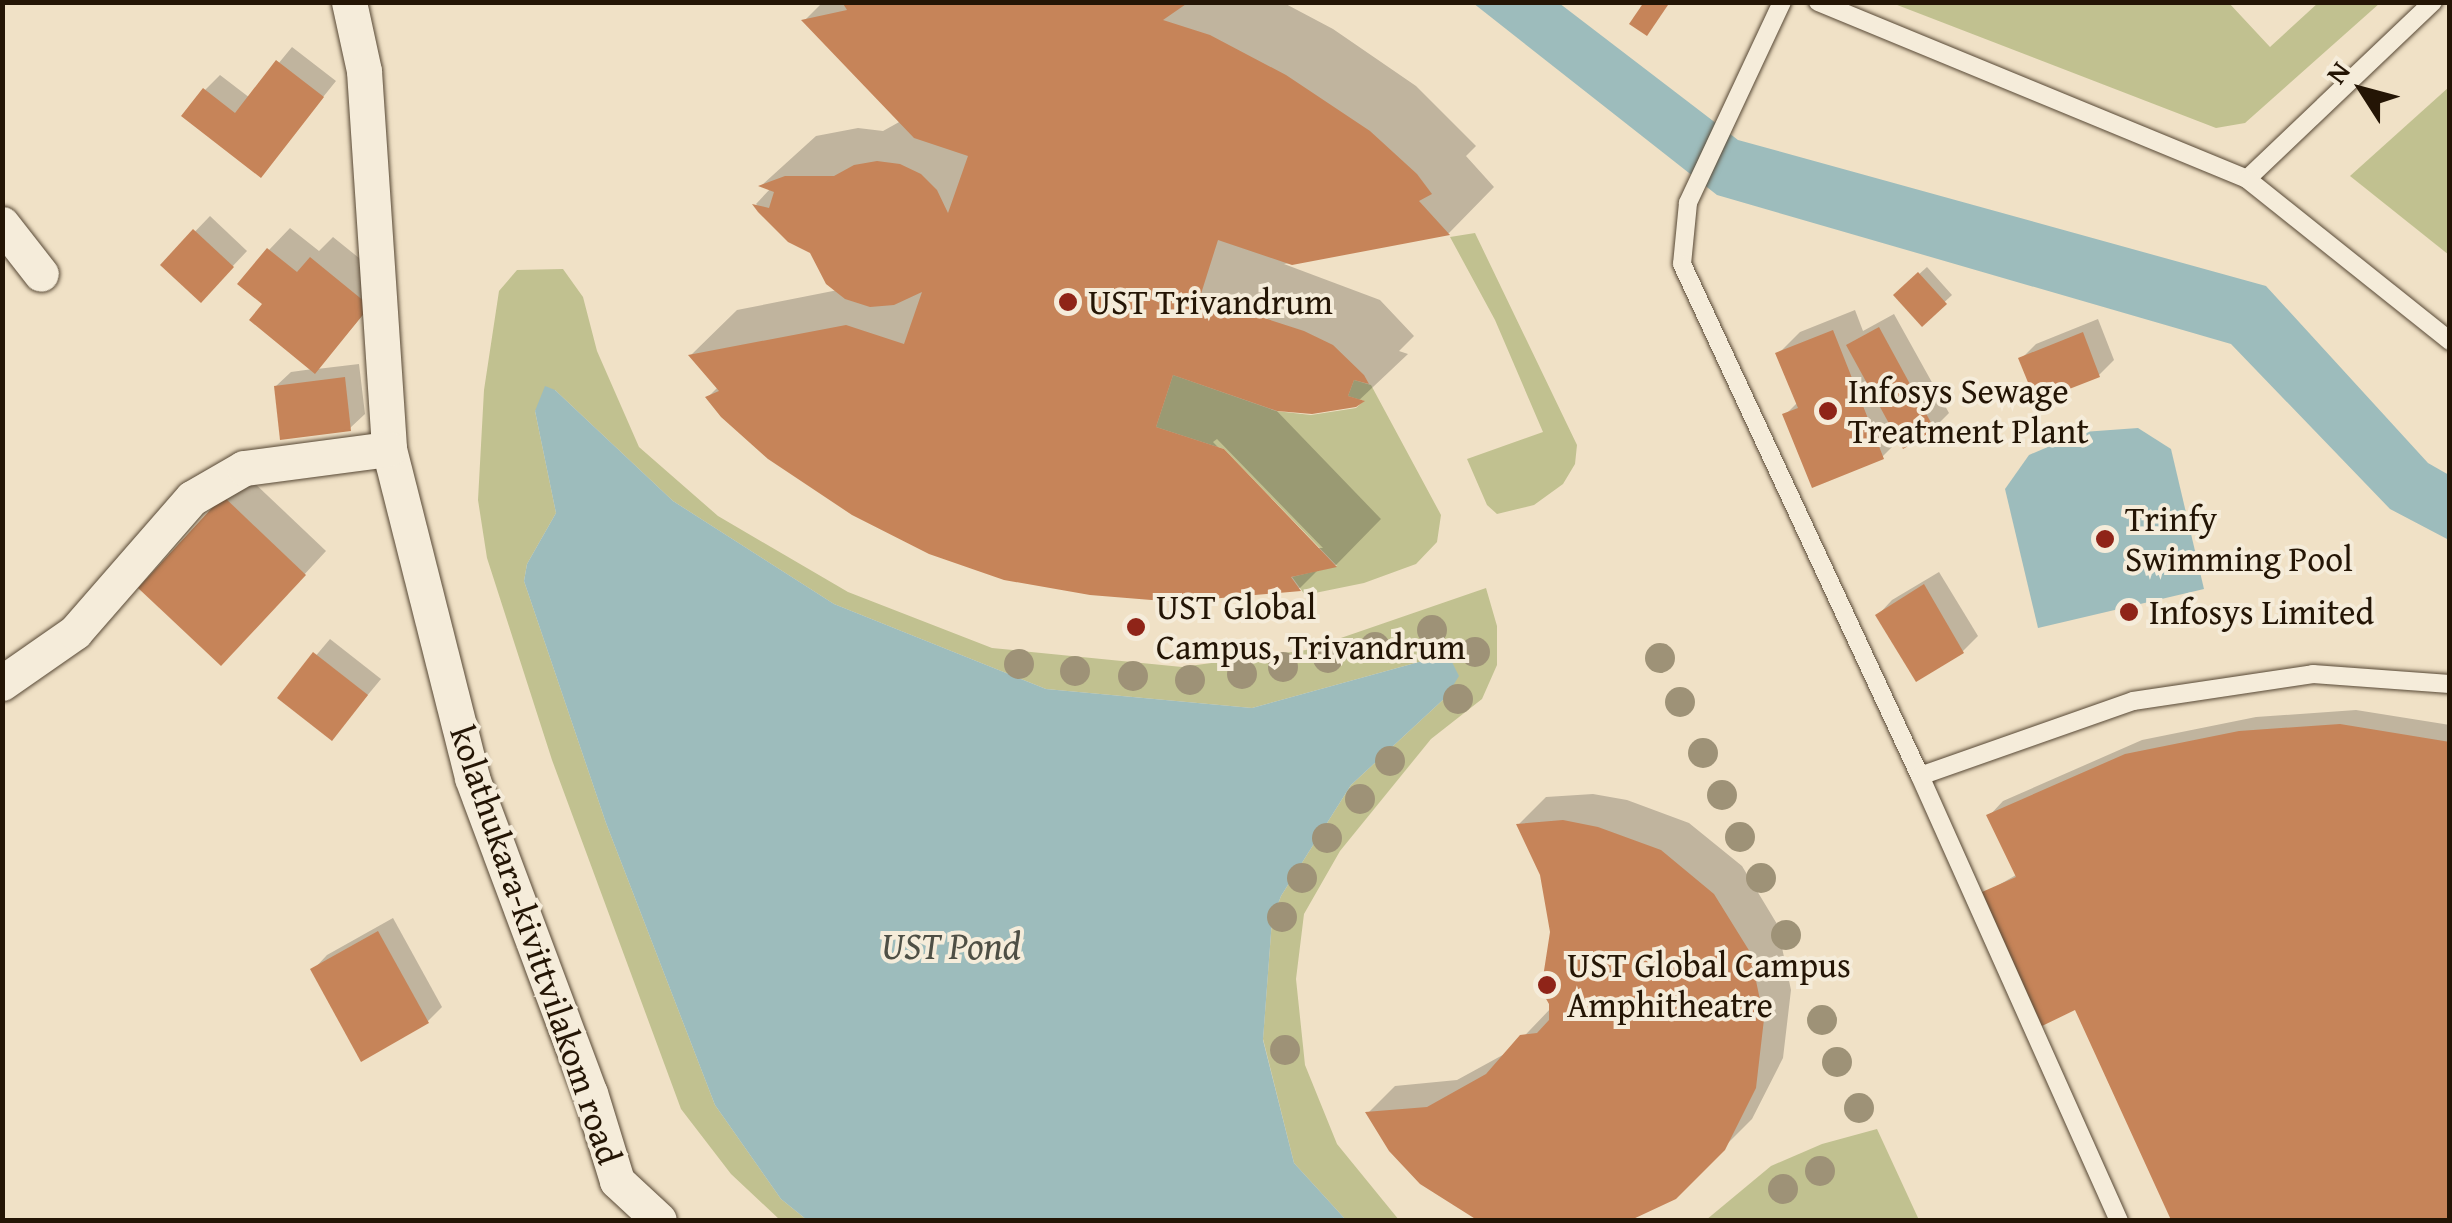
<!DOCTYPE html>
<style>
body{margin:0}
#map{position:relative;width:2452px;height:1223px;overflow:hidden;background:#f0e1c6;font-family:"Gentium Book Plus",serif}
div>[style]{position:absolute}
.green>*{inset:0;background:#c1c190}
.water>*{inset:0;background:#9dbcbc}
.shadow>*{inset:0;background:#0003}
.building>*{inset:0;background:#c68459}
.roads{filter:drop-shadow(0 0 2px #574835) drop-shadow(0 0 2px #574835)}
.service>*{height:18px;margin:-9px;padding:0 9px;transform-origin:9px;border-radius:9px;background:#f5ecda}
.minor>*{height:35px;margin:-17.5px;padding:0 17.5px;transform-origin:17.5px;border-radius:17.5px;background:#f5ecda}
.trees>*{width:30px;height:30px;margin:-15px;border-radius:50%;background:#9e9277}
.dots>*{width:28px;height:28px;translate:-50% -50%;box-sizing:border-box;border:5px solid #f5ecda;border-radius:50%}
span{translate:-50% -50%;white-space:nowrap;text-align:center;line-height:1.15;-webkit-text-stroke:8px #f5ecda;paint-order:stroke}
.poi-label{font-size:35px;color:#241505}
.left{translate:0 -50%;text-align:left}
.street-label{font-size:35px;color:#241505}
.water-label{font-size:38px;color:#4e4f45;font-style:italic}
.frame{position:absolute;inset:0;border:5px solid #241505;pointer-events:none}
.north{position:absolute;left:2312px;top:40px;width:100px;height:100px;-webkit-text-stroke:8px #f5ecda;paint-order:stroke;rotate:306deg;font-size:28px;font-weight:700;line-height:40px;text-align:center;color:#241505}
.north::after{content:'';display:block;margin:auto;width:35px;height:45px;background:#241505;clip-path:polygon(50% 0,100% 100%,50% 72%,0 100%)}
</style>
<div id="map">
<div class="green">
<div style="clip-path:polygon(1892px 3px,2229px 3px,2270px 47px,2318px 3px,2380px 3px,2245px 123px,2216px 128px)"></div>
<div style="clip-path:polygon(2449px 87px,2449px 255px,2350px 176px)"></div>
<div style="clip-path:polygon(1475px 233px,1577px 445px,1575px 464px,1563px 484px,1534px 505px,1497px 514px,1487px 505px,1467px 459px,1543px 432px,1495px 320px,1450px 237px)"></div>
<div style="clip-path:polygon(563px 269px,583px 297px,597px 351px,639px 447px,718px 516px,848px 592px,992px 648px,1182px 667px,1306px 650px,1486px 588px,1497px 626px,1497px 665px,1482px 699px,1431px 739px,1340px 851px,1304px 914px,1296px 979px,1305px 1065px,1337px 1144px,1399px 1220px,1346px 1220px,1294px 1163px,1263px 1039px,1272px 920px,1281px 896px,1351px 785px,1446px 697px,1448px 654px,1252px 708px,1046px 689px,834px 604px,673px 501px,555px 390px,535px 411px,556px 513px,527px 564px,524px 581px,606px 823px,715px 1105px,781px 1199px,807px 1220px,780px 1220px,731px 1174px,681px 1109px,552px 760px,487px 558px,478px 500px,484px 390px,499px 291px,517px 270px)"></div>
<div style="clip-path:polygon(1173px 375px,1276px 411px,1311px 415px,1356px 408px,1364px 401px,1348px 396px,1354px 380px,1371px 385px,1441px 515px,1437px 542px,1416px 564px,1364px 583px,1305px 595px,1292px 577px,1337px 566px,1224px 449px,1156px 427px)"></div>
<div style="clip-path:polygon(1877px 1129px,1919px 1220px,1706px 1220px,1771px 1166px,1822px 1144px)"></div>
</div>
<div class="water">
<div style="clip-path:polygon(1473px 3px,1559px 3px,1738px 140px,2266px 286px,2428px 463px,2449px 475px,2449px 540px,2390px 509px,2231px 344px,1717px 195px)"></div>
<div style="clip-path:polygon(545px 386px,555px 390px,673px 501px,834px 604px,1046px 689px,1252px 708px,1448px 654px,1459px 676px,1446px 697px,1351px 785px,1281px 896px,1272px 920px,1263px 1040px,1294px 1163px,1346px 1220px,807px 1220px,781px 1199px,715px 1105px,606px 823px,524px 581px,527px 564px,556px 513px,535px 411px)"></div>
<div style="clip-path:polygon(2138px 428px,2171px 449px,2204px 589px,2038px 628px,2005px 489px,2029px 455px,2083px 432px)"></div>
</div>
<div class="shadow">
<div style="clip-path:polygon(evenodd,823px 2px,1282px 2px,1333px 29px,1416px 86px,1476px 146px,1466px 156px,1494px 187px,1449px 233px,1284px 264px,1380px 300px,1414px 336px,1399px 351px,1408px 354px,1355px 404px,1274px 408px,1381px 519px,1336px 565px,1320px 568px,1300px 588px,1176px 600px,708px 397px,719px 386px,691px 355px,737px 310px,838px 290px,811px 251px,790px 240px,756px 204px,771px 188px,762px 185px,816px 136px,858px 128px,883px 131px,901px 121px,805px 20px,823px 2px,1217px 439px,1323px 548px,1316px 548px,1213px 442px,1217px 439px)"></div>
<div style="clip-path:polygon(292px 47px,336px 81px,261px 174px,205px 90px,220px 75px,250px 98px)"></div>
<div style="clip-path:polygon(210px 216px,247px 251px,215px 285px,163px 265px)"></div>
<div style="clip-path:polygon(290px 228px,319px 251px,333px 237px,390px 283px,317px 369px,359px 364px,365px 414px,350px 428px,276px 386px,291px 372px,313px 369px,266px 304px,269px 250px)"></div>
<div style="clip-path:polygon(1927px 267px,1952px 295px,1922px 323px,1896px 295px)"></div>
<div style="clip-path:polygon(1855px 310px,1863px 331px,1894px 314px,1949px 413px,1934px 428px,1900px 439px,1883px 456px,1785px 415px,1798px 402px,1778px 354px,1800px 332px)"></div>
<div style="clip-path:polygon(2098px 319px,2114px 360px,2099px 375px,2021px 359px,2036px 344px)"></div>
<div style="clip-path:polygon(247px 476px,326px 551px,243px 641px,141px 588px)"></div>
<div style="clip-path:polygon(1939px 572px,1978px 636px,1963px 651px,1917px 679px,1878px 615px,1892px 600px)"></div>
<div style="clip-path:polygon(330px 639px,381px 679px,332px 738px,281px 697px)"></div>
<div style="clip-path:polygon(2356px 710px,2450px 725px,2450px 1220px,2174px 1220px,2076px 1007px,1985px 893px,2016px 875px,1989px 816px,2003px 801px,2142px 740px,2256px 717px)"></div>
<div style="clip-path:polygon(1593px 794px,1627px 800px,1689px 823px,1742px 866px,1777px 924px,1791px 990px,1783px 1058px,1752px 1119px,1674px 1197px,1625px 1220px,1479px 1219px,1368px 1113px,1395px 1086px,1457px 1080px,1510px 1051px,1552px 1007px,1552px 932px,1542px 874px,1519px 824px,1546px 797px)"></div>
<div style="clip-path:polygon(393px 918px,442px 1007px,427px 1022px,313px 970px,327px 955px)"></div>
</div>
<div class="building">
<div style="clip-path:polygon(842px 2px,1189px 2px,1163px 20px,1210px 35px,1286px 75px,1370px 131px,1417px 174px,1432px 194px,1419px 201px,1450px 235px,1292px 265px,1218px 240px,1200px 297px,1304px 331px,1333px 345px,1364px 375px,1369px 384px,1354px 380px,1348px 396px,1365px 401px,1356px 407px,1312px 414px,1277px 411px,1173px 375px,1156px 427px,1224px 449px,1337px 567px,1291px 577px,1301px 591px,1176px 602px,1090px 595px,1004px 580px,929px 554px,852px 515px,768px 459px,721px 417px,705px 397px,719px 391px,688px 355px,846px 325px,904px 344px,922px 292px,894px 305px,870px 307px,845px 299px,826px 284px,810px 253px,788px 242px,758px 212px,752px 204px,769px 208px,774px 192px,758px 186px,785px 176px,834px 176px,854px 165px,877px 161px,900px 164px,921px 174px,937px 190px,948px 213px,968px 156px,914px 138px,801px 20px,847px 10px)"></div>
<div style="clip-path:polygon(1644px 2px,1670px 2px,1647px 36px,1629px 24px)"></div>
<div style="clip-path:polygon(276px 60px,324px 97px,261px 178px,181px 116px,203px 88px,235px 113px)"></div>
<div style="clip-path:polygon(193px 229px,234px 267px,201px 303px,160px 265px)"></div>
<div style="clip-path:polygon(267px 248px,297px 272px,310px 257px,370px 306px,315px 374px,249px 320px,262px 304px,237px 284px)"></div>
<div style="clip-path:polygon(1918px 272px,1947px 304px,1922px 327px,1893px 295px)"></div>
<div style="clip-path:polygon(1879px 327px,1935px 430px,1903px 449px,1846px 345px)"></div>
<div style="clip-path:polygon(1833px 330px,1884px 459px,1812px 488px,1782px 414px,1798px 408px,1775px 353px)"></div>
<div style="clip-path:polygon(2083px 332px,2100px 377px,2036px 402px,2018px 358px)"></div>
<div style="clip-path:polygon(345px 377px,351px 431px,280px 440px,274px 386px)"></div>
<div style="clip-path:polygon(223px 496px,306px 575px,221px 666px,138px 588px)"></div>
<div style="clip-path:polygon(1924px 584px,1964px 653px,1916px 682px,1875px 615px)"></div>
<div style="clip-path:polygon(313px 652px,368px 695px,332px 741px,277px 698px)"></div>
<div style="clip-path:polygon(2340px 724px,2450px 742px,2450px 1220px,2171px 1220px,2075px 1010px,2042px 1026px,1982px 892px,2016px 877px,1986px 815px,2125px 754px,2239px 731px)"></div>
<div style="clip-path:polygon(1563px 820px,1598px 827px,1661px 850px,1714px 894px,1750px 952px,1764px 1019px,1756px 1088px,1725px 1150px,1676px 1199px,1631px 1220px,1477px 1220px,1420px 1184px,1389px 1151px,1365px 1112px,1427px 1107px,1486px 1074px,1520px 1035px,1537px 1033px,1549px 1020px,1549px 1004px,1541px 990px,1550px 932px,1540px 875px,1516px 824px)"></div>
<div style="clip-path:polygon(378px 931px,429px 1023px,361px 1062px,310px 969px)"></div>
</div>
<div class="roads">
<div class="service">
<div style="left:1782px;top:2px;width:222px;rotate:115.1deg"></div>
<div style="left:1688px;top:203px;width:61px;rotate:95.6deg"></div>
<div style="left:1682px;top:264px;width:565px;rotate:65.07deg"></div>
<div style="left:1920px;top:776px;width:487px;rotate:65.9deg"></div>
<div style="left:1818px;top:2px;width:464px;rotate:22.4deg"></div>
<div style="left:2247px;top:179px;width:257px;rotate:-43.6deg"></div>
<div style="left:2247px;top:179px;width:260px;rotate:38.6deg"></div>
<div style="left:1920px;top:776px;width:226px;rotate:-19.4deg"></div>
<div style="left:2133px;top:701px;width:182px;rotate:-8.5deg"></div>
<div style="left:2313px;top:674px;width:137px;rotate:4.2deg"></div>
</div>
<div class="minor">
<div style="left:349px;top:2px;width:71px;rotate:77.7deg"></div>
<div style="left:364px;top:71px;width:379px;rotate:86.2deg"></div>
<div style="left:389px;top:449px;width:339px;rotate:75.8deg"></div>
<div style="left:472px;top:778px;width:336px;rotate:69.5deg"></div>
<div style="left:590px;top:1093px;width:92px;rotate:72.9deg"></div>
<div style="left:617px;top:1181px;width:57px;rotate:42.9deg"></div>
<div style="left:2px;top:224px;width:63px;rotate:52deg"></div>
<div style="left:2px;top:683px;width:89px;rotate:-34.9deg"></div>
<div style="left:75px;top:632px;width:178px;rotate:-48.9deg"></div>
<div style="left:192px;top:498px;width:60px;rotate:-30deg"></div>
<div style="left:244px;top:468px;width:146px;rotate:-7.5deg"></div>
</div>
</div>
<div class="trees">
<div style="left:1432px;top:630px"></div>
<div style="left:1375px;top:647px"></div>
<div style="left:1475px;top:652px"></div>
<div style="left:1328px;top:658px"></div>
<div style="left:1660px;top:658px"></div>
<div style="left:1019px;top:664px"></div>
<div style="left:1283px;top:667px"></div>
<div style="left:1075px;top:671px"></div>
<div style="left:1242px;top:674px"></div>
<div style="left:1133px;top:676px"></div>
<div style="left:1190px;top:680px"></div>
<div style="left:1458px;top:699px"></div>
<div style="left:1680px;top:702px"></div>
<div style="left:1703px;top:753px"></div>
<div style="left:1390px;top:761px"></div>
<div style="left:1722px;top:795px"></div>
<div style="left:1360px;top:799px"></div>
<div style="left:1740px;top:837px"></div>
<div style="left:1327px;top:838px"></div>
<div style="left:1302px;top:878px"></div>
<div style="left:1761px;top:878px"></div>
<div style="left:1282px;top:917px"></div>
<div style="left:1786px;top:935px"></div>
<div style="left:1822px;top:1020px"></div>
<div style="left:1285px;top:1050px"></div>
<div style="left:1837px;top:1062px"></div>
<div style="left:1859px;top:1108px"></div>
<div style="left:1820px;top:1171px"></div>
<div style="left:1783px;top:1189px"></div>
</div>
<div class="dots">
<div style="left:1068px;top:302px;background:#8f2418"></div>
<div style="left:1828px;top:411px;background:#8f2418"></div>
<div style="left:2105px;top:539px;background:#8f2418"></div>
<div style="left:2129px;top:612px;background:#8f2418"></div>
<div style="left:1136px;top:627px;background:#8f2418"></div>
<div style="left:1547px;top:985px;background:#8f2418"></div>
</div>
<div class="poi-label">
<span class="left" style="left:1088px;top:302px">UST Trivandrum</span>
<span class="left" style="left:1848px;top:411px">Infosys Sewage<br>Treatment Plant</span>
<span class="left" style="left:2125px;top:539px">Trinfy<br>Swimming Pool</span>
<span class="left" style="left:1156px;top:627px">UST Global<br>Campus, Trivandrum</span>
<span class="left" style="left:2149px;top:612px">Infosys Limited</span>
<span class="left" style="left:1567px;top:985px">UST Global Campus<br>Amphitheatre</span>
</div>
<div class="street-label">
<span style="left:536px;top:945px;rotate:71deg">kolathukara-kivittvilakom road</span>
</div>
<div class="water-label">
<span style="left:951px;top:946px">UST Pond</span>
</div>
<div class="frame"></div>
<div class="north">N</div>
</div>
